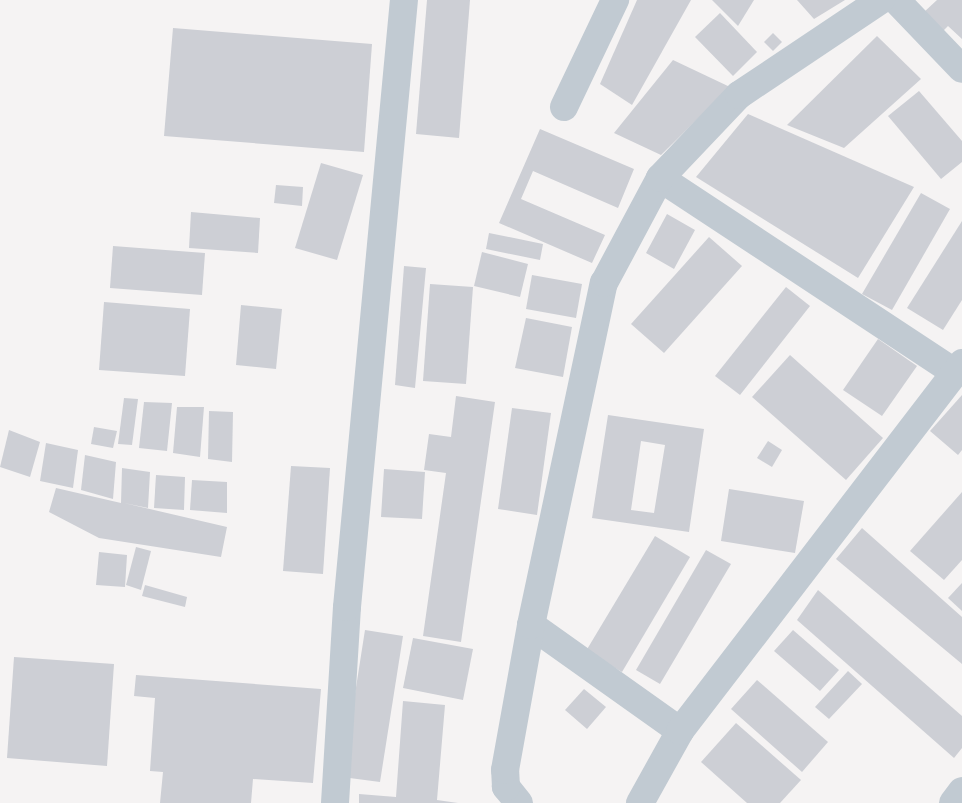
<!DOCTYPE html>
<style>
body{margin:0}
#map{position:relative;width:962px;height:803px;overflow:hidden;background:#f5f3f3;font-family:"PT Sans Narrow",sans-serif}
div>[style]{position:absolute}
.building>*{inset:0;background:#cdcfd5}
.minor>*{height:28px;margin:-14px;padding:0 14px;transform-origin:14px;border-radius:14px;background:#c1cad2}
span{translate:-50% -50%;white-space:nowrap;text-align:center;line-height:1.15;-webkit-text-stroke:4.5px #fff;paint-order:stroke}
</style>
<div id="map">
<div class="building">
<div style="clip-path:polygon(427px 0,470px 0,459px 138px,416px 134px)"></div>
<div style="clip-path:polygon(637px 0,691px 0,632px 105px,600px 84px)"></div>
<div style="clip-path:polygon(712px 0,754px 0,738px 26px)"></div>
<div style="clip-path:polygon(797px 0,845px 0,814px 19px)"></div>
<div style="clip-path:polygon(937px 0,962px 0,962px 39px,948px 26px,942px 32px,923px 13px)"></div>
<div style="clip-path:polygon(720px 13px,757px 52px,733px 76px,695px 37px)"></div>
<div style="clip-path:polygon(173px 28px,372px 44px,364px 152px,164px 136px)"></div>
<div style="clip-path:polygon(773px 33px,782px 42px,773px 51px,764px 42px)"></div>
<div style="clip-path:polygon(877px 36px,921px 79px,844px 148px,787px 125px)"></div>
<div style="clip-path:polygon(673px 60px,730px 87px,661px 155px,614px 133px)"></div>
<div style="clip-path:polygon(919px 91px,962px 141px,962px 162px,941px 179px,888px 116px)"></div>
<div style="clip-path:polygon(748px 114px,914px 187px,858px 278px,696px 177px)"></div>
<div style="clip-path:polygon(540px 129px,634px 169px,618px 208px,533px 171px,521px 199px,605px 235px,592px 263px,499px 223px)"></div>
<div style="clip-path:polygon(321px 163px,363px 175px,337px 260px,295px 248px)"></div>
<div style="clip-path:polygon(276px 185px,303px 187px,302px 206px,274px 203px)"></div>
<div style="clip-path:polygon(921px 193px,950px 209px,892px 310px,862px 294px)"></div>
<div style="clip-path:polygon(191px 212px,260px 218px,258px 253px,189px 248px)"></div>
<div style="clip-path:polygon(667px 214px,695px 230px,674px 269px,646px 253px)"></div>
<div style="clip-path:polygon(962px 221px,962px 300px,943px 330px,907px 308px)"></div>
<div style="clip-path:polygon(489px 233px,543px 244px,540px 260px,486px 249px)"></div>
<div style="clip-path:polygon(709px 237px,742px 266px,664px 353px,631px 324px)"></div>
<div style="clip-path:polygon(113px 246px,205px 253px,202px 295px,110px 288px)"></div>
<div style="clip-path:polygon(482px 252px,528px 264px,520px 297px,474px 286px)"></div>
<div style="clip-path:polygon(404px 266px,426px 268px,415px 388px,395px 385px)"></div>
<div style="clip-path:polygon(532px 275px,582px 284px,576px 318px,526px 309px)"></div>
<div style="clip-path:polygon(430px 284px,473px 287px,466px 384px,423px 381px)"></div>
<div style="clip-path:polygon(786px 287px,810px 306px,740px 395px,715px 376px)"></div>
<div style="clip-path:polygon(104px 302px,190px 309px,185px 376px,99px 370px)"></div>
<div style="clip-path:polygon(241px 305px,282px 309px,276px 369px,236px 365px)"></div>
<div style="clip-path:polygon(526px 318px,572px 327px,563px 377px,515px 368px)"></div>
<div style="clip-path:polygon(878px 339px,917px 366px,882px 416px,843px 390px)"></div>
<div style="clip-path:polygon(790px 355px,883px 438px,846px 480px,752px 397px)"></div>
<div style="clip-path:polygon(962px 395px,962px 450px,958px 455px,930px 431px)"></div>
<div style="clip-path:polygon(456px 396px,495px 402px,461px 642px,423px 636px,446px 473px,424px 470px,429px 434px,451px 437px)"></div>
<div style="clip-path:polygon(124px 398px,138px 399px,132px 445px,118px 444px)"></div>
<div style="clip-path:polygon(144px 402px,172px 403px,167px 451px,139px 448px)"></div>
<div style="clip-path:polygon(177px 407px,204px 407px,200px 457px,173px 453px)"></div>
<div style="clip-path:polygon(512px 408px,551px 413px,537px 515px,498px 509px)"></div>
<div style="clip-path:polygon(209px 411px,233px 412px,232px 462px,208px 459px)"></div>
<div style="clip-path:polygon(evenodd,608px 415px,704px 429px,689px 532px,592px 518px,608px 415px,641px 441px,665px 445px,654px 513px,631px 510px,641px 441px)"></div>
<div style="clip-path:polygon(94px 427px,117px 431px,113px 448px,91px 444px)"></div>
<div style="clip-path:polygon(9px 430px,40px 442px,30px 477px,0 467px)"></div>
<div style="clip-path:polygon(768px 441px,782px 450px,772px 467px,757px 458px)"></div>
<div style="clip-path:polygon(46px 443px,78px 450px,73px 488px,40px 481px)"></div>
<div style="clip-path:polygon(85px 455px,116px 462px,113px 499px,81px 490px)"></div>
<div style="clip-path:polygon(291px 466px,330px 468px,323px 574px,283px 571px)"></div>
<div style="clip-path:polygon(122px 468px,150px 472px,148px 508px,124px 503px,227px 527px,221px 557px,99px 538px,49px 512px,56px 488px,121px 503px)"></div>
<div style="clip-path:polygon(384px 469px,425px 472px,422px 519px,381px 517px)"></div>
<div style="clip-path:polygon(156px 475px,185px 477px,184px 510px,154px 508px)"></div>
<div style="clip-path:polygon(192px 480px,227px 482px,227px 513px,190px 510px)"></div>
<div style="clip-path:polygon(729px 489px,804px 501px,795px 553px,721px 541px)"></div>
<div style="clip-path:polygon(962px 492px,962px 560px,944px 580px,910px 551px)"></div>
<div style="clip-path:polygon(862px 528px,962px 617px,962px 664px,836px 559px)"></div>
<div style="clip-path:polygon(655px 536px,690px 557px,622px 672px,586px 651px)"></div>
<div style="clip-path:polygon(136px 547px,151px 551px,141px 590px,126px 585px)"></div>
<div style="clip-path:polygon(706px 550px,731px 564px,660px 684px,636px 670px)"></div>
<div style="clip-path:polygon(99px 552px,127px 555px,125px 587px,96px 585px)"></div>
<div style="clip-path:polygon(962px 583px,962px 611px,948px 598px)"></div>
<div style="clip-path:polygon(145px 585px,187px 597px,185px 607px,142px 596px)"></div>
<div style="clip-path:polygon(818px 590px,962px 716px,962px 748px,954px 758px,797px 620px)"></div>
<div style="clip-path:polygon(365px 630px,403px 636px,380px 782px,342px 777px)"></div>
<div style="clip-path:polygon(793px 630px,839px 670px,820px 691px,774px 651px)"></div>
<div style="clip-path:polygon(413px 638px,473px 649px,463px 700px,403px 688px)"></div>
<div style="clip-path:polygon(14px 657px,114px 664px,107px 766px,7px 758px)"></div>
<div style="clip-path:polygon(848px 671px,862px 684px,829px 719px,815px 707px)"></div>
<div style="clip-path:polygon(136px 675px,321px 689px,313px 783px,253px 779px,251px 803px,160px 803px,163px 772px,150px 771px,155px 698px,134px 696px)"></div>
<div style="clip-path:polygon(757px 680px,828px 742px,802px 772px,731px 709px)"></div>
<div style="clip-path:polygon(584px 689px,606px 707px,587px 729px,565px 710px)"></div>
<div style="clip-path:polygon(403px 701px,445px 705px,437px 800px,458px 803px,359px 803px,359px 794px,396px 797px)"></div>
<div style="clip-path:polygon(736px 723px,801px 780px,780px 803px,747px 803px,701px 762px)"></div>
</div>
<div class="minor">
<div style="left:896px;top:0;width:95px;rotate:46.3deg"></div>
<div style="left:564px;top:107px;width:119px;rotate:-64.5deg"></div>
<div style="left:660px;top:178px;width:351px;rotate:33.4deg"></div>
<div style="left:531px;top:625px;width:183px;rotate:35.4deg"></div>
<div style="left:335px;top:803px;width:196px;rotate:-86.5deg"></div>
<div style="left:347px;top:607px;width:610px;rotate:-84.64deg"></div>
<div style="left:519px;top:803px;width:21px;rotate:-129deg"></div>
<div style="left:506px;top:787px;width:17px;rotate:-93deg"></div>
<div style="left:505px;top:770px;width:147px;rotate:-79.8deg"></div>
<div style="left:531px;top:625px;width:350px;rotate:-78deg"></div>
<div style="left:604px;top:283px;width:119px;rotate:-61.9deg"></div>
<div style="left:660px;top:178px;width:115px;rotate:-46.4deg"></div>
<div style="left:739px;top:95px;width:171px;rotate:-33.8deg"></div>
<div style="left:640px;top:803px;width:82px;rotate:-60.9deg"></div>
<div style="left:680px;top:731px;width:464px;rotate:-52.5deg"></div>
<div style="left:953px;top:803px;width:15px;rotate:-53deg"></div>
</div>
</div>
